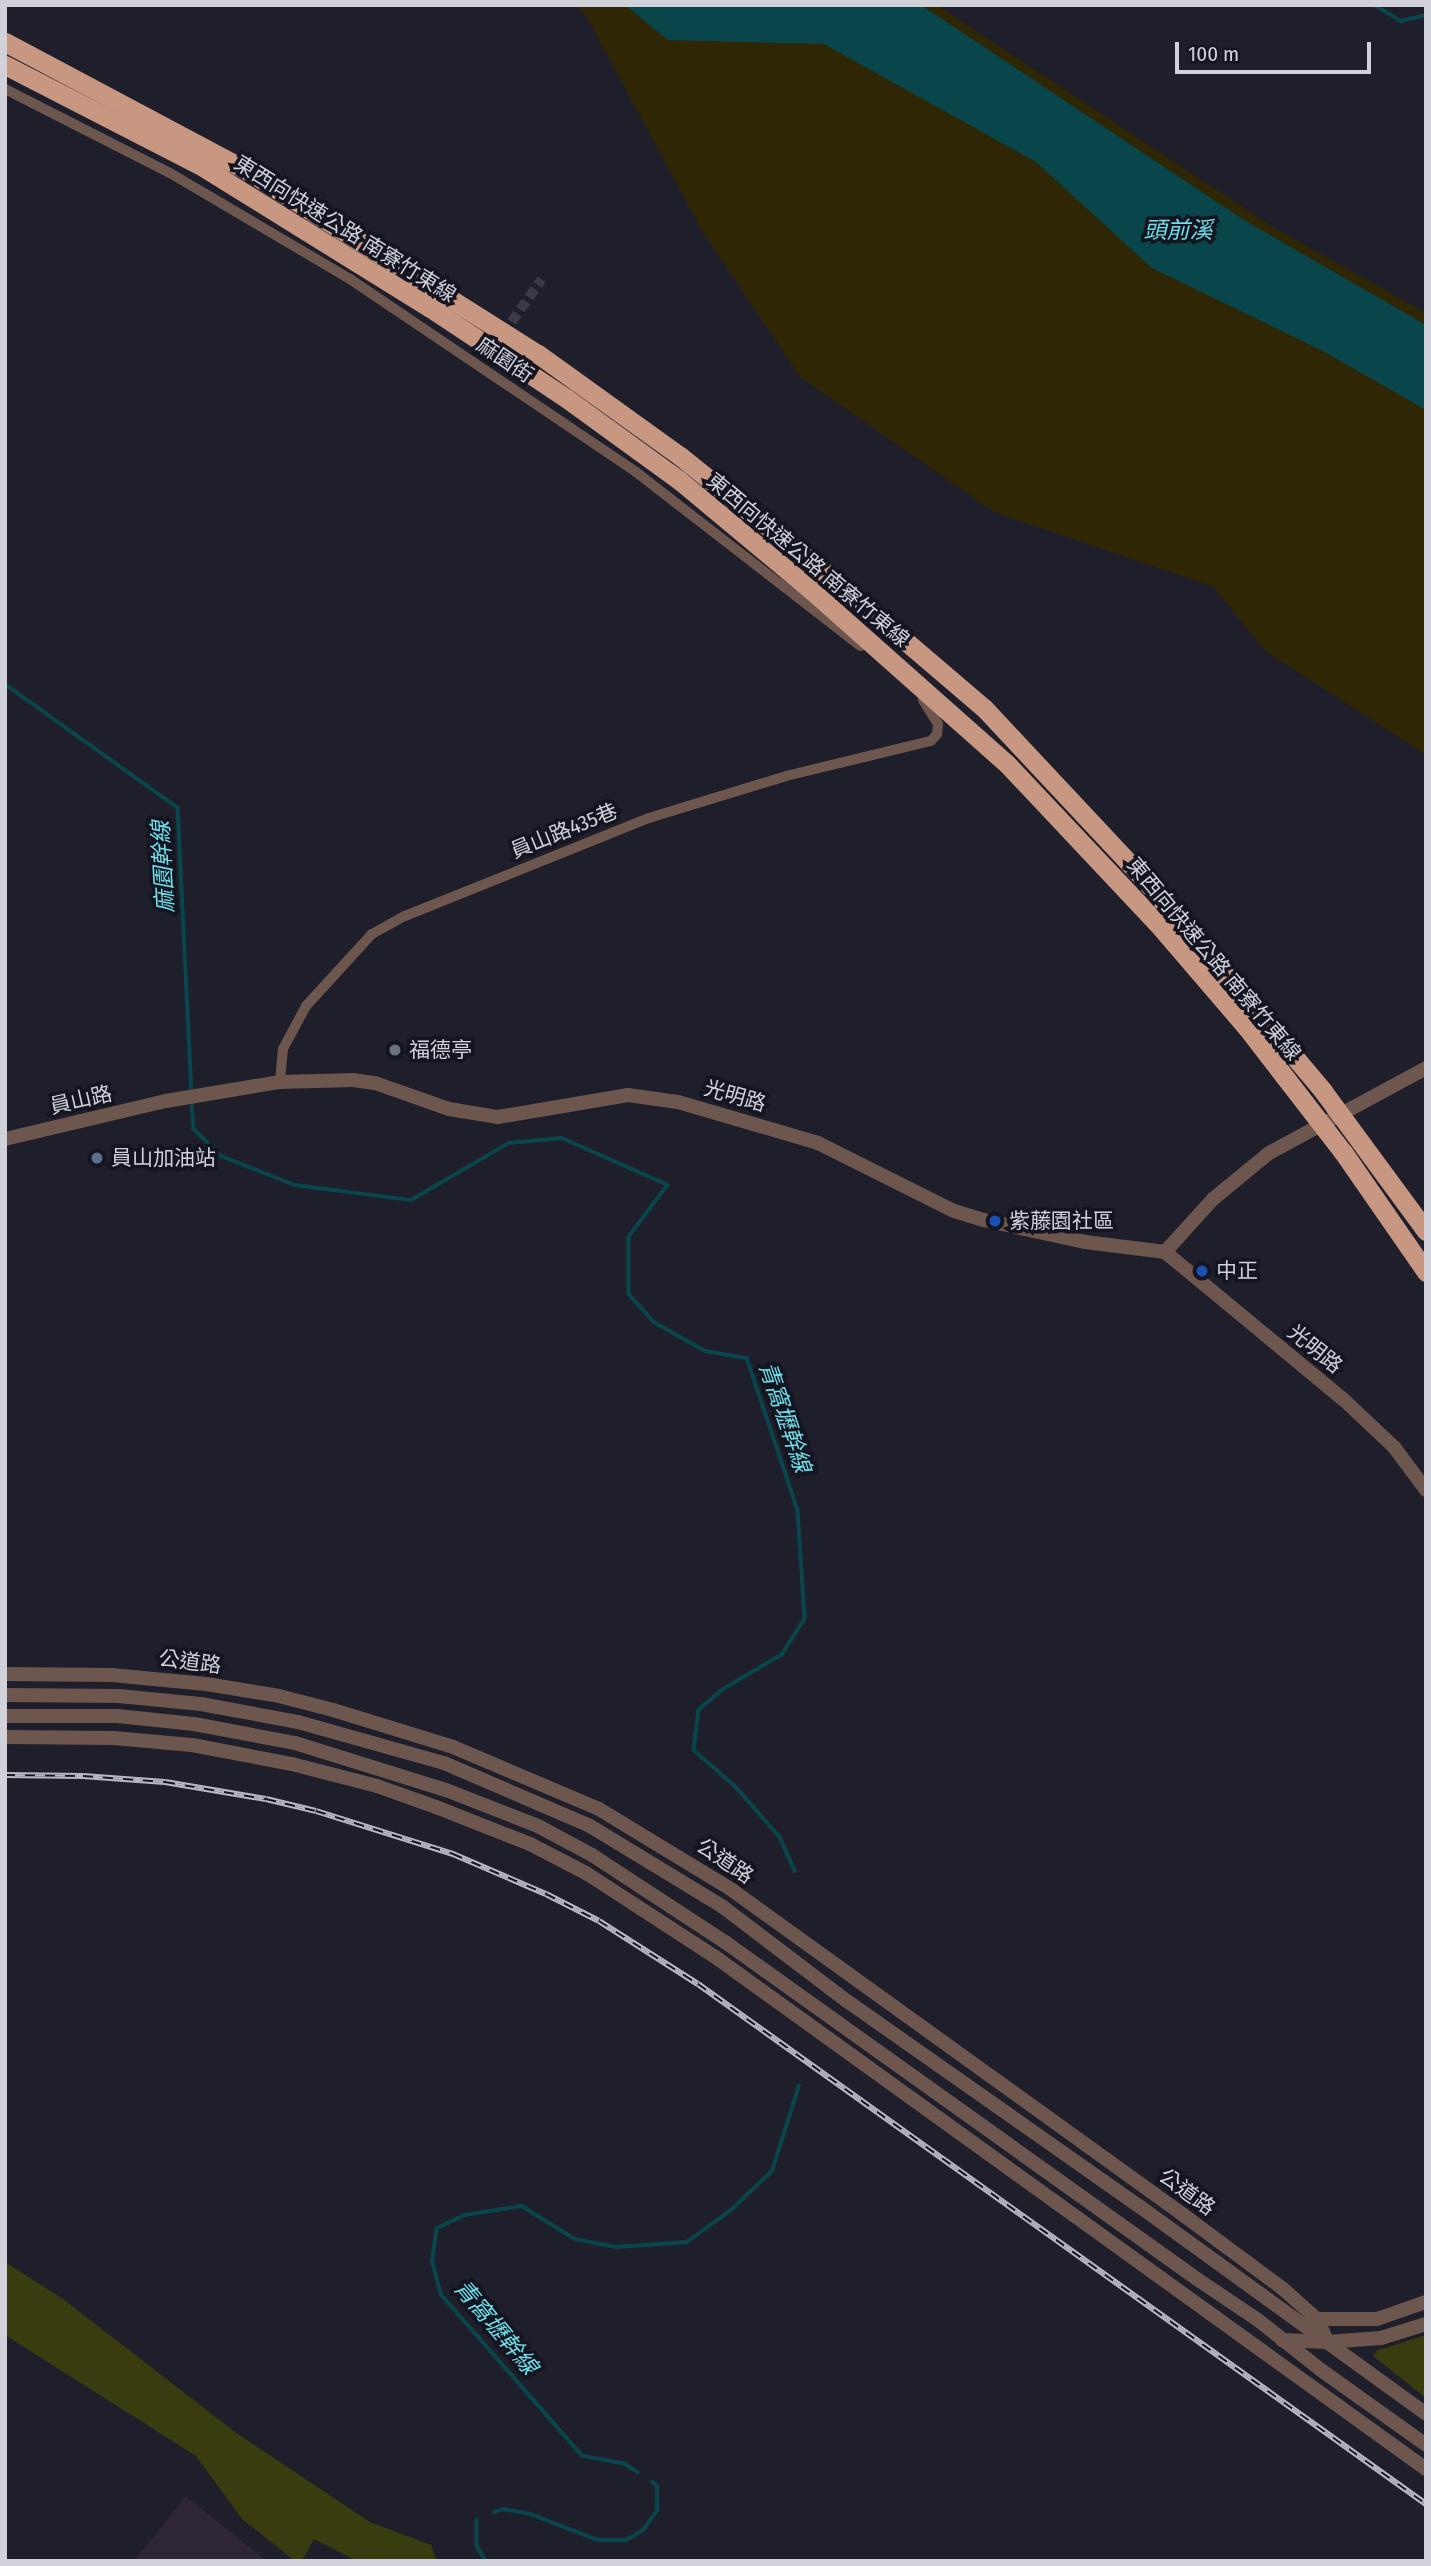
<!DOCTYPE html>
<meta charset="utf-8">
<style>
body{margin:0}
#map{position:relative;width:1431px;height:2566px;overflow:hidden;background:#1f1e2b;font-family:"Fira Sans Condensed","Noto Sans TC",sans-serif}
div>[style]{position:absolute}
.industrial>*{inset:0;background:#2e2636}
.green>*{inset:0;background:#393c0f}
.sand>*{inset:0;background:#2f2605}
.water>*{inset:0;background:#09464b}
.stream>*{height:3.5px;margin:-1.75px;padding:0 1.75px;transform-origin:1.75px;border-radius:1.75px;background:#09464b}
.minor-tunnel>*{height:10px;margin-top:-5px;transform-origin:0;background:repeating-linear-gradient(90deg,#3a3945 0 10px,transparent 0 15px)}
.minor>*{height:10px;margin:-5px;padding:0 5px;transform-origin:5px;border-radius:5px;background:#6c564d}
.tertiary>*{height:14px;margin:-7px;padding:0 7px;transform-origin:7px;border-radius:7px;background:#6c564d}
.trunk>*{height:19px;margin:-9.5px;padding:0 9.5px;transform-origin:9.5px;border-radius:9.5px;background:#c89782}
.rail>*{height:6px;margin-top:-3px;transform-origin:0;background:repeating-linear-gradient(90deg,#151521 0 10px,#b9b9c3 0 20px);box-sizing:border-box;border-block:2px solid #b9b9c3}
.dots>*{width:19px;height:19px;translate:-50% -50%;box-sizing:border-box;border:4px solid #151521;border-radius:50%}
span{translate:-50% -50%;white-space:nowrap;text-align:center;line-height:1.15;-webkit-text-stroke:7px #151521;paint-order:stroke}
.street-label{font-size:21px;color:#d1d1da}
.poi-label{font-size:21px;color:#d1d1da}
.left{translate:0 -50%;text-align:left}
.water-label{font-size:23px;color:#6fdee7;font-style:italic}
.frame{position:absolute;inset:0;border:7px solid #d1d1da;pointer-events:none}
.scale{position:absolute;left:1175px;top:42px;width:196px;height:32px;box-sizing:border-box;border:4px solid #d1d1da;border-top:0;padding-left:9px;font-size:21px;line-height:24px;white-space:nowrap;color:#d1d1da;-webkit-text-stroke:5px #151521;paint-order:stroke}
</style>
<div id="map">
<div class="industrial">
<div style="clip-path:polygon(186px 2496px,267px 2561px,134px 2561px)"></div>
</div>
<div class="green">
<div style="clip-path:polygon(5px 2262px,63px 2299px,235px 2432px,370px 2522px,431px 2545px,437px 2561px,357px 2561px,314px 2539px,302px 2561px,295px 2561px,242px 2519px,196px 2456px,5px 2335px)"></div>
<div style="clip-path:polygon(1426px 2335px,1426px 2398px,1373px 2356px,1378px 2350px)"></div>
</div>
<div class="sand">
<div style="clip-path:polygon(576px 5px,937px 5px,1273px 227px,1426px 313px,1426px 755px,1264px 650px,1214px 587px,994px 512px,800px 377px,701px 229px,586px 16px)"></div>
</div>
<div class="water">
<div style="clip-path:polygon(625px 5px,921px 5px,1244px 220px,1426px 325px,1426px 410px,1321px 350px,1152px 268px,1036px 162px,824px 44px,668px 40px)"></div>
</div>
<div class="stream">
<div style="left:1375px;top:5px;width:31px;rotate:32deg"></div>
<div style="left:1401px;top:21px;width:26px;rotate:-13deg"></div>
<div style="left:5px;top:684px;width:213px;rotate:35.6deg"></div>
<div style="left:178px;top:808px;width:286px;rotate:87.2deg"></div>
<div style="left:192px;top:1101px;width:28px;rotate:86deg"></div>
<div style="left:194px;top:1129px;width:38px;rotate:45deg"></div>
<div style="left:221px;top:1156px;width:79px;rotate:21.4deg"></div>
<div style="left:295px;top:1185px;width:117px;rotate:7.4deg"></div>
<div style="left:411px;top:1200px;width:113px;rotate:-30.2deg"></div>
<div style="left:509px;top:1143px;width:53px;rotate:-5.4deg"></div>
<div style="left:562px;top:1138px;width:116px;rotate:23.9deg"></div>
<div style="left:668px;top:1185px;width:65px;rotate:126.9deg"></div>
<div style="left:629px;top:1237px;width:57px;rotate:90deg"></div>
<div style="left:629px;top:1294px;width:38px;rotate:48deg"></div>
<div style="left:654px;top:1322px;width:59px;rotate:29.6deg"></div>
<div style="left:705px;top:1351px;width:43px;rotate:9.5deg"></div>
<div style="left:747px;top:1358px;width:160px;rotate:71.5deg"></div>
<div style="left:798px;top:1510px;width:109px;rotate:86.3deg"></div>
<div style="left:805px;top:1619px;width:43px;rotate:122.6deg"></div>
<div style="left:782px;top:1655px;width:67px;rotate:149.6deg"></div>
<div style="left:724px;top:1689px;width:33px;rotate:140deg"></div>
<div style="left:699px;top:1710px;width:40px;rotate:97.1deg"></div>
<div style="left:694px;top:1750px;width:55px;rotate:41.3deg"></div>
<div style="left:735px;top:1786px;width:68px;rotate:48.6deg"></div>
<div style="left:780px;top:1837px;width:37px;rotate:66deg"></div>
<div style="left:638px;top:2473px;width:17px;rotate:-147deg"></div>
<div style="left:624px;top:2464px;width:43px;rotate:-169.2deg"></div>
<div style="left:582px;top:2456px;width:214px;rotate:-131.2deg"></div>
<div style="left:441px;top:2295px;width:34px;rotate:-105deg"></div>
<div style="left:432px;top:2262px;width:34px;rotate:-82deg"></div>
<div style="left:437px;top:2228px;width:31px;rotate:-25deg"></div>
<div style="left:465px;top:2215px;width:58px;rotate:-9deg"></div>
<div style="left:522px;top:2206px;width:62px;rotate:31.9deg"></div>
<div style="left:575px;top:2239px;width:42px;rotate:11deg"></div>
<div style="left:616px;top:2247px;width:71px;rotate:-4deg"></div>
<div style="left:687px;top:2242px;width:53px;rotate:-35.8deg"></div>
<div style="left:730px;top:2211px;width:58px;rotate:-43.6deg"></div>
<div style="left:772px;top:2171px;width:89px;rotate:-72.4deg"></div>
<div style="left:494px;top:2512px;width:9px;rotate:-18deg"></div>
<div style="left:503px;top:2509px;width:27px;rotate:10deg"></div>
<div style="left:530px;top:2514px;width:73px;rotate:20.9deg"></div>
<div style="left:598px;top:2540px;width:28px"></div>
<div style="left:626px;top:2540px;width:20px;rotate:-30deg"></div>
<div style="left:643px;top:2530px;width:24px;rotate:-54deg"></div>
<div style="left:657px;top:2511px;width:25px;rotate:-90deg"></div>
<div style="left:657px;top:2486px;width:6px;rotate:-141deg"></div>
<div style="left:477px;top:2520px;width:26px;rotate:90deg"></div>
<div style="left:477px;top:2546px;width:17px;rotate:59deg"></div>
</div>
<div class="minor-tunnel">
<div style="left:503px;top:334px;width:67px;rotate:-54.7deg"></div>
</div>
<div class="minor">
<div style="left:5px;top:89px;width:185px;rotate:27deg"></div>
<div style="left:170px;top:173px;width:209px;rotate:30.5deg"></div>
<div style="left:350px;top:279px;width:345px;rotate:34deg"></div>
<div style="left:636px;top:472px;width:284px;rotate:37.8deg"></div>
<div style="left:280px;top:1082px;width:33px;rotate:-85deg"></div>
<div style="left:283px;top:1049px;width:49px;rotate:-61.9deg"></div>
<div style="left:306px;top:1006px;width:98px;rotate:-47.5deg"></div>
<div style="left:372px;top:934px;width:38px;rotate:-29deg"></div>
<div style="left:405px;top:916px;width:263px;rotate:-21.9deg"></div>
<div style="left:649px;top:818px;width:143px;rotate:-17deg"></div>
<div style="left:786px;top:776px;width:149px;rotate:-13.6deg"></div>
<div style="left:931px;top:741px;width:9px;rotate:-49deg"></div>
<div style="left:937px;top:734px;width:10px;rotate:-84deg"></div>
<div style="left:938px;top:724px;width:28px;rotate:-122deg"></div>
</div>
<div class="tertiary">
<div style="left:5px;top:1139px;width:165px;rotate:-13.3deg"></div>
<div style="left:166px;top:1101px;width:116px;rotate:-9.5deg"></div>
<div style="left:280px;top:1082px;width:73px;rotate:-1.6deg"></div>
<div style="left:353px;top:1080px;width:22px;rotate:8deg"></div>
<div style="left:375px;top:1083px;width:78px;rotate:19.4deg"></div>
<div style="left:449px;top:1109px;width:50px;rotate:9.3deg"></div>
<div style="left:498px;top:1117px;width:132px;rotate:-9.6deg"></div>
<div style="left:628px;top:1095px;width:50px;rotate:8deg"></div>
<div style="left:678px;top:1102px;width:146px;rotate:16.3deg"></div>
<div style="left:818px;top:1143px;width:152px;rotate:26.6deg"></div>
<div style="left:954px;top:1211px;width:31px;rotate:17deg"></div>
<div style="left:984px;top:1220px;width:103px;rotate:12.3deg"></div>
<div style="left:1085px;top:1242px;width:81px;rotate:7.1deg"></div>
<div style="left:1165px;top:1252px;width:231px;rotate:39.6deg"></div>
<div style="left:1343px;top:1399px;width:70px;rotate:43.3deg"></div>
<div style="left:1394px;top:1447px;width:54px;rotate:53.3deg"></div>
<div style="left:1165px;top:1252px;width:72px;rotate:-47.8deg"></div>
<div style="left:1213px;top:1199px;width:72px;rotate:-39.4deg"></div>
<div style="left:1269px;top:1153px;width:179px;rotate:-28.4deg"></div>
<div style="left:5px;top:1674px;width:107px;rotate:0.5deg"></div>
<div style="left:112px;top:1675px;width:94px;rotate:5.5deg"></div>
<div style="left:206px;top:1684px;width:74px;rotate:9.3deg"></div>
<div style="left:279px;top:1696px;width:56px;rotate:14.5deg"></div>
<div style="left:333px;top:1710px;width:126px;rotate:17.1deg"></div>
<div style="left:453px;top:1747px;width:159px;rotate:23deg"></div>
<div style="left:599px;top:1809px;width:156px;rotate:31.3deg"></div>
<div style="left:732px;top:1890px;width:555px;rotate:35.75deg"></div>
<div style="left:1182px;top:2214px;width:124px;rotate:36.5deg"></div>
<div style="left:1282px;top:2288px;width:48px;rotate:41.6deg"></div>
<div style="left:1318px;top:2320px;width:23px;rotate:67deg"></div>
<div style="left:5px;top:1695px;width:114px;rotate:0.5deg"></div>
<div style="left:119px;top:1696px;width:82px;rotate:5.6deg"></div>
<div style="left:201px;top:1704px;width:99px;rotate:10.5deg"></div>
<div style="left:298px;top:1722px;width:152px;rotate:15.7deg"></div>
<div style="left:444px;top:1763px;width:159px;rotate:23.3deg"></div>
<div style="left:590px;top:1826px;width:156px;rotate:31.3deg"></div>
<div style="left:723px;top:1907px;width:156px;rotate:37.2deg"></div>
<div style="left:847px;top:2001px;width:357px;rotate:35.1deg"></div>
<div style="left:1139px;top:2206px;width:354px;rotate:35.9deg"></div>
<div style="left:5px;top:1716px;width:113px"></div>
<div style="left:118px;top:1716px;width:76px;rotate:6deg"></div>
<div style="left:194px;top:1724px;width:103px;rotate:10.7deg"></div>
<div style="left:295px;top:1743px;width:158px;rotate:17.3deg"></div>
<div style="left:446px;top:1790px;width:99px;rotate:21.4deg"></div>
<div style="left:538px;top:1826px;width:61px;rotate:28.2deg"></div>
<div style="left:592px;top:1855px;width:159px;rotate:33.2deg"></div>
<div style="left:725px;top:1942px;width:580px;rotate:35.53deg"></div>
<div style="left:1197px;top:2279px;width:73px;rotate:33.9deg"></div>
<div style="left:1258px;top:2320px;width:80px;rotate:38.4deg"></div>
<div style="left:1321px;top:2370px;width:129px;rotate:35.5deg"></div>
<div style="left:5px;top:1737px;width:109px;rotate:0.5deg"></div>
<div style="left:114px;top:1738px;width:78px;rotate:5.1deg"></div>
<div style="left:192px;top:1745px;width:102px;rotate:10.8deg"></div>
<div style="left:292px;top:1764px;width:88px;rotate:14.5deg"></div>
<div style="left:377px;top:1786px;width:63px;rotate:19.6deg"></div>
<div style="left:436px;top:1807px;width:101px;rotate:21.5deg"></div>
<div style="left:530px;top:1844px;width:63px;rotate:27.4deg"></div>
<div style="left:586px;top:1873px;width:153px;rotate:33deg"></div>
<div style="left:714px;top:1956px;width:878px;rotate:35.77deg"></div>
<div style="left:1312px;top:2319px;width:65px"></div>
<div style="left:1377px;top:2319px;width:52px;rotate:-19.1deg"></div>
<div style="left:1282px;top:2340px;width:45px;rotate:2.5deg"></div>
<div style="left:1327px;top:2342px;width:54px;rotate:-4.2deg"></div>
<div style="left:1381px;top:2338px;width:47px;rotate:-17.3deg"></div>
</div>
<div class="trunk">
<div style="left:5px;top:42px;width:275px;rotate:28deg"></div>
<div style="left:248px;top:171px;width:343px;rotate:32.3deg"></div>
<div style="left:538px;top:354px;width:175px;rotate:35.7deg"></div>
<div style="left:680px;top:456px;width:198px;rotate:38.8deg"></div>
<div style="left:834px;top:580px;width:197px;rotate:40.5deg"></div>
<div style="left:984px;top:708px;width:236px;rotate:46.9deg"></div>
<div style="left:1145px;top:880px;width:276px;rotate:49.8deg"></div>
<div style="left:1323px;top:1091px;width:174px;rotate:53.7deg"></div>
<div style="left:5px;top:65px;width:217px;rotate:27.2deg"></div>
<div style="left:198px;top:164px;width:272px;rotate:31.8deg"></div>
<div style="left:429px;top:307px;width:164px;rotate:33.6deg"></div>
<div style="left:566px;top:398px;width:140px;rotate:36deg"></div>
<div style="left:679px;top:480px;width:172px;rotate:39.8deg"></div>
<div style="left:811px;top:590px;width:262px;rotate:41.6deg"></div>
<div style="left:1007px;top:764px;width:219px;rotate:46.7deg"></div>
<div style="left:1157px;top:923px;width:138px;rotate:49.4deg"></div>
<div style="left:1247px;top:1028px;width:157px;rotate:52.3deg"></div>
<div style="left:1343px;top:1152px;width:146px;rotate:55.3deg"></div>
</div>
<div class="rail">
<div style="left:5px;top:1775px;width:78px;rotate:0.7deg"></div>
<div style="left:83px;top:1776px;width:82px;rotate:4.2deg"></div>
<div style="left:165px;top:1782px;width:102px;rotate:9.6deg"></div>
<div style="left:266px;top:1799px;width:51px;rotate:13.5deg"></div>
<div style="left:316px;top:1811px;width:144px;rotate:17.4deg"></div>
<div style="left:453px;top:1854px;width:101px;rotate:23.3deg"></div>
<div style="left:546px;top:1894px;width:59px;rotate:27deg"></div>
<div style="left:599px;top:1921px;width:117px;rotate:32.5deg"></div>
<div style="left:698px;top:1984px;width:895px;rotate:35.54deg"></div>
</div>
<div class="dots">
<div style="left:395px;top:1050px;background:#6b7280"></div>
<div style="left:97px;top:1158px;background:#5c6f8a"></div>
<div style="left:995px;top:1221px;background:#1a4fb4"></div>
<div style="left:1202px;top:1271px;background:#1a4fb4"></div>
</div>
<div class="street-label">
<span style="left:345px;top:229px;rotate:32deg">東西向快速公路 南寮竹東線</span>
<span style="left:505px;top:360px;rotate:34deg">麻園街</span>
<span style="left:808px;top:560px;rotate:40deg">東西向快速公路 南寮竹東線</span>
<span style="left:564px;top:831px;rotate:-22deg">員山路435巷</span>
<span style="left:1214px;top:959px;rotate:50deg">東西向快速公路 南寮竹東線</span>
<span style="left:735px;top:1096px;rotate:16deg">光明路</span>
<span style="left:81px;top:1100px;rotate:-13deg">員山路</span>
<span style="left:1315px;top:1349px;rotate:39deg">光明路</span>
<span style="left:190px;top:1662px;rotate:7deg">公道路</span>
<span style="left:725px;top:1861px;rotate:34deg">公道路</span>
<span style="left:1187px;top:2192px;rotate:36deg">公道路</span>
</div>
<div class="poi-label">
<span class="left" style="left:409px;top:1050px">福德亭</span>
<span class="left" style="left:111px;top:1158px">員山加油站</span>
<span class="left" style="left:1009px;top:1221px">紫藤園社區</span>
<span class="left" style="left:1216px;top:1271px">中正</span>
</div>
<div class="water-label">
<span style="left:1178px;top:230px">頭前溪</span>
<span style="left:163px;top:867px;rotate:-93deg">麻園幹線</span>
<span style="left:785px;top:1417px;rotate:71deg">青窩壢幹線</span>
<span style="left:496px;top:2327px;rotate:50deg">青窩壢幹線</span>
</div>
<div class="frame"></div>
<div class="scale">100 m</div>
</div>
